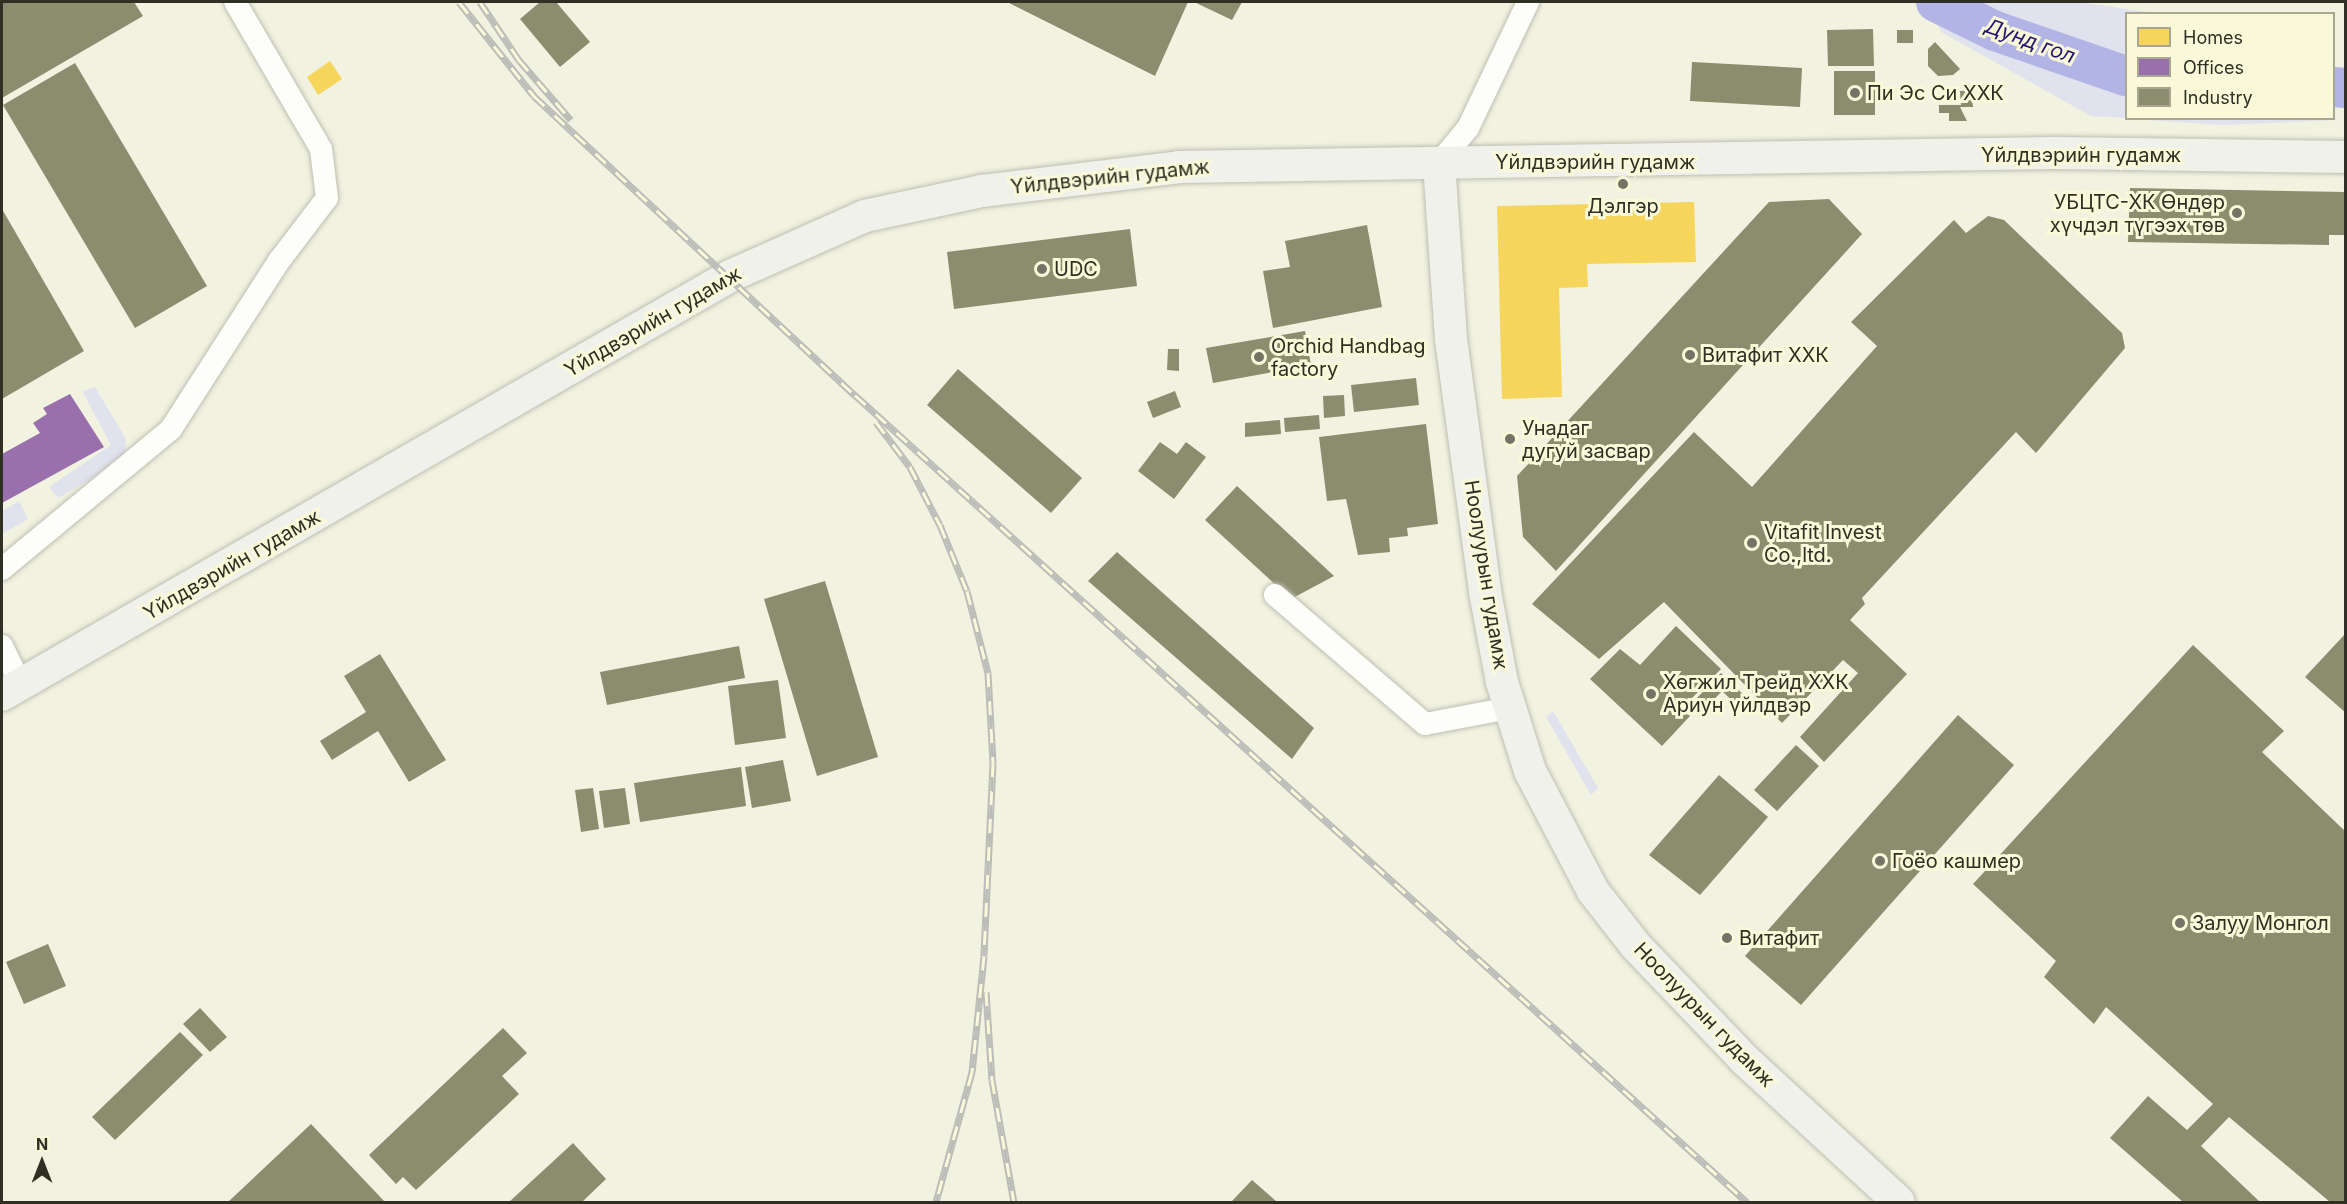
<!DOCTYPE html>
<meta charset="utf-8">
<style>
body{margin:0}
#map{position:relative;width:2347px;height:1204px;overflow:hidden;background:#f2f2e1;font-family:Inter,sans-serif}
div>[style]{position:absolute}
.green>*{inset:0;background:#e0e2ed}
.homes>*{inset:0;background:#f6d55c}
.offices>*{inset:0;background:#9970ab}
.industry>*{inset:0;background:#8c8c6e}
.river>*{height:40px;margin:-20px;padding:0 20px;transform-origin:20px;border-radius:20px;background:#b2b4e6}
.roads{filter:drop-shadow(0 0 2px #bfbfb2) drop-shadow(0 0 2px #bfbfb2)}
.street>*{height:22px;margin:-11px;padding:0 11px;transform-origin:11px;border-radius:11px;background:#fdfdfa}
.secondary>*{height:32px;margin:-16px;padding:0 16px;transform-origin:16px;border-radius:16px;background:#f1f1ec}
.rail>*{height:7px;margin-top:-3.5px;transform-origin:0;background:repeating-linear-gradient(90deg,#f9f9da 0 14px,#bcbcb8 0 28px);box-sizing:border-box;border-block:2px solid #bcbcb8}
.dots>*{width:16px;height:16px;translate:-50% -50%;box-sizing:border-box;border:3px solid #f9f9da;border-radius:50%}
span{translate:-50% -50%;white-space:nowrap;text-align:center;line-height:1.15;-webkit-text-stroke:6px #f9f9da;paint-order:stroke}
.poi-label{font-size:20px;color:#2f2f23}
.left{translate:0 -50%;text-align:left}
.right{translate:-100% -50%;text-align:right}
.street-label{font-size:20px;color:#2f2f23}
.water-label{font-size:21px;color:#261570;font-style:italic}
.frame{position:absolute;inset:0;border:3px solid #2f2f23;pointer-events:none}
.legend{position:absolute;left:2125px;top:12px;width:210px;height:108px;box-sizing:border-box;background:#f9f9da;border:2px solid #a8a891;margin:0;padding:8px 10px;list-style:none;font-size:18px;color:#2f2f23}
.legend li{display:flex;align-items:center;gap:12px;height:30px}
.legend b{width:30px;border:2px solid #a8a891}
.north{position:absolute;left:12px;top:1132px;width:60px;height:60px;-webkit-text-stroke:4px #f9f9da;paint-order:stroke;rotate:0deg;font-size:16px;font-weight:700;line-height:24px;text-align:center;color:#2f2f23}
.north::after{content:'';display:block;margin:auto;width:21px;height:27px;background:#2f2f23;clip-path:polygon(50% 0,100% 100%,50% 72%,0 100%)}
</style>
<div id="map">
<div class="green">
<div style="clip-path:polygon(1973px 2px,2080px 2px,2153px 13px,2126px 14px,2126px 66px,1995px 16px)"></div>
<div style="clip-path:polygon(1932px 12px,1987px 38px,2126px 85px,2126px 118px,2091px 116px,1941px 32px)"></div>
<div style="clip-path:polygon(2334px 116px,2337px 120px,2222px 125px,2129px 119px)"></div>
<div style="clip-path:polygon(95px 387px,126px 439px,125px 459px,58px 498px,49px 487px,111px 445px,82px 391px)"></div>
<div style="clip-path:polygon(19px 501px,28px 519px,2px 534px,2px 511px)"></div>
<div style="clip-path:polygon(1553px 711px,1598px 788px,1591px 795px,1546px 717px)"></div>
</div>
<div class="homes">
<div style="clip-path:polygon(330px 61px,342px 79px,318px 95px,307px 77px)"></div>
<div style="clip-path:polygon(1694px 202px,1696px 262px,1587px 264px,1588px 287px,1559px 288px,1562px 397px,1502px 399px,1497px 206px)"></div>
</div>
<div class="offices">
<div style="clip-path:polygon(70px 394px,104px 447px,2px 503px,2px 454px,40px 433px,33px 423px,47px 414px,43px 408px)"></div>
</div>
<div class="industry">
<div style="clip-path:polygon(2px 2px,134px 2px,143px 16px,2px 98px)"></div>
<div style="clip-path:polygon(540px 2px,556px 2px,590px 42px,560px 67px,520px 19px)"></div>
<div style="clip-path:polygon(1007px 2px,1188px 2px,1155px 76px)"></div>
<div style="clip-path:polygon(1194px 2px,1242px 2px,1232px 20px)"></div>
<div style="clip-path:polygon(1873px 29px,1874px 66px,1828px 66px,1827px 30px)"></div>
<div style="clip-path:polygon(1897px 30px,1913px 30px,1913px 43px,1897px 43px)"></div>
<div style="clip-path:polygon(1935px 42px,1960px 69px,1953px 75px,1938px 76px,1928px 66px,1928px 49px)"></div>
<div style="clip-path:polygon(1692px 62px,1802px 68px,1800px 107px,1690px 101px)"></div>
<div style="clip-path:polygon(75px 63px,207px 286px,135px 328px,3px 105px)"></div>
<div style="clip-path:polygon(1834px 71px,1875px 71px,1875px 115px,1834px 115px)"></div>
<div style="clip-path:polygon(1972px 90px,1973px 107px,1960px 107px,1967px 121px,1949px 121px,1949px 113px,1939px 113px,1939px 105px,1961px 105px,1960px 91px)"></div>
<div style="clip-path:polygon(2130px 188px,2346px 192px,2346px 235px,2329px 235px,2329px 245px,2128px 242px)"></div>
<div style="clip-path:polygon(1829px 199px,1862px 234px,1556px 571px,1523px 537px,1517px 476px,1769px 202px)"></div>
<div style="clip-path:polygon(2px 209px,84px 351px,2px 399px)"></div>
<div style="clip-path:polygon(1988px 216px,2004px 220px,2122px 333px,2125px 348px,2036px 453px,2016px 432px,1862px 598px,1865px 604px,1850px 620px,1907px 674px,1824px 762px,1800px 737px,1858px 673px,1843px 660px,1782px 723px,1664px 602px,1599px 659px,1532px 604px,1694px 432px,1752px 487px,1877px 346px,1851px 322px,1954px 220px,1966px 233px)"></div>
<div style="clip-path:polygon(1367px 225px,1382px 307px,1273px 328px,1263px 271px,1290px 267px,1285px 241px)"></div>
<div style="clip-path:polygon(1130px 229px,1137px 286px,954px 309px,947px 252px)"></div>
<div style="clip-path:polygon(1305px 331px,1311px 365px,1213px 383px,1206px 348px)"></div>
<div style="clip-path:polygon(1168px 349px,1179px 349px,1179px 371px,1167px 370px)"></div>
<div style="clip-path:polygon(958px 369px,1082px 478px,1051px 513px,927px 405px)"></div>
<div style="clip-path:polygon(1416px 378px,1419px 405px,1354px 412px,1351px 385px)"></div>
<div style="clip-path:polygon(1175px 391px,1181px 407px,1153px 418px,1147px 402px)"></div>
<div style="clip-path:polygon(1344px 395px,1345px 416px,1324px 418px,1323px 396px)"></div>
<div style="clip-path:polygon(1319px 415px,1320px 429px,1285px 432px,1284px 418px)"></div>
<div style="clip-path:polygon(1280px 420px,1281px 434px,1245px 437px,1245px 423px)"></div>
<div style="clip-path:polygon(1426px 424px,1438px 524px,1407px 528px,1408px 536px,1389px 538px,1390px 552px,1358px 555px,1346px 499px,1327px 501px,1319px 437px)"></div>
<div style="clip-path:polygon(1160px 442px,1177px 454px,1186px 442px,1206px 457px,1174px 499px,1138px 471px)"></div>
<div style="clip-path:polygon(1237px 486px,1334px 576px,1291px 599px,1205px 520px)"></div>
<div style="clip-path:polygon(1117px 552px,1314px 728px,1292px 759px,1088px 581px)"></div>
<div style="clip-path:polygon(825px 581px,878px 757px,817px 776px,764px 599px)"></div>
<div style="clip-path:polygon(1676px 626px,1721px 669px,1682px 708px,1690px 716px,1662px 746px,1590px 679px,1620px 649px,1640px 665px)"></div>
<div style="clip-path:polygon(2346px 633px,2346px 713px,2305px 677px)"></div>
<div style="clip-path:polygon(2193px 645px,2284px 731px,2262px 752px,2346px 832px,2346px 1202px,2330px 1202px,2229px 1117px,2201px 1146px,2259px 1201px,2183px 1202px,2110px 1138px,2148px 1096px,2187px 1130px,2213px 1104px,2106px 1007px,2094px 1024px,2044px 977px,2056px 961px,1973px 884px)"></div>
<div style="clip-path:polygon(739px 646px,745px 678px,607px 705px,600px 672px)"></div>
<div style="clip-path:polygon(380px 654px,446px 760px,409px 782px,378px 731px,332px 760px,320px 741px,366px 712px,344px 676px)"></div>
<div style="clip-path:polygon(1721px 673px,1752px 703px,1744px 712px,1722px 691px,1704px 710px,1694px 701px)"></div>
<div style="clip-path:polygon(778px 680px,786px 738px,735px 745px,728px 686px)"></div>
<div style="clip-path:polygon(1958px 715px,2014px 765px,1801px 1005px,1745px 956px)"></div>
<div style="clip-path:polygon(1796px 745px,1819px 766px,1777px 811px,1754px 790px)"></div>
<div style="clip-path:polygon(783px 760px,791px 801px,752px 808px,745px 767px)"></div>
<div style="clip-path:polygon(741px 767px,746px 806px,640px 822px,634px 783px)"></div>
<div style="clip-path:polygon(1719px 775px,1768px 817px,1700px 895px,1649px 855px)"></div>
<div style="clip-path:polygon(593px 788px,599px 829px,581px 832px,575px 790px)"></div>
<div style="clip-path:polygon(625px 788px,630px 824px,604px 828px,599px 791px)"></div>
<div style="clip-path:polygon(48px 944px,66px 986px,24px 1004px,6px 962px)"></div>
<div style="clip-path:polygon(200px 1008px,227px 1037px,210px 1052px,183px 1024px)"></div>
<div style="clip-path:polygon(503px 1028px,527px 1053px,502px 1076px,519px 1094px,416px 1190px,403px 1177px,396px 1184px,369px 1155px)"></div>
<div style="clip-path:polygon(180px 1032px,203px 1055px,115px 1140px,92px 1117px)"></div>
<div style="clip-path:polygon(311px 1124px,385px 1202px,228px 1202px)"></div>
<div style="clip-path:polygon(573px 1143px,606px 1179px,582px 1202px,509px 1202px)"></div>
<div style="clip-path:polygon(1252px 1180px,1277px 1202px,1231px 1202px)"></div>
</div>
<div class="river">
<div style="left:1936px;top:2px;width:66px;rotate:26.2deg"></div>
<div style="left:1995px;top:31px;width:139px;rotate:19deg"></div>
<div style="left:2334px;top:87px;width:12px;rotate:5deg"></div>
</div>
<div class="roads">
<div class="street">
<div style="left:1439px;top:163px;width:45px;rotate:-50.4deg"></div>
<div style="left:1468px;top:128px;width:140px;rotate:-64.5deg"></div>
<div style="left:2px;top:569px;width:219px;rotate:-39.6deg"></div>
<div style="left:171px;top:429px;width:200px;rotate:-57.3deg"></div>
<div style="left:279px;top:261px;width:79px;rotate:-52.7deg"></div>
<div style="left:327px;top:198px;width:49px;rotate:-97deg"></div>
<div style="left:321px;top:149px;width:170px;rotate:-120.3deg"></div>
<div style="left:1275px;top:595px;width:198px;rotate:40.7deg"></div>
<div style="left:1425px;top:724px;width:86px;rotate:-10.7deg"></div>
<div style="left:2px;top:646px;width:41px;rotate:64.1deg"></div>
</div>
<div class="secondary">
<div style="left:1439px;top:163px;width:176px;rotate:86.1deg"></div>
<div style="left:1451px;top:339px;width:255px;rotate:82.3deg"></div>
<div style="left:1485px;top:592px;width:92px;rotate:79.3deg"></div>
<div style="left:1502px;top:682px;width:93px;rotate:72.5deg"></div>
<div style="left:1530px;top:771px;width:136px;rotate:62.3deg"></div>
<div style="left:1593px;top:891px;width:70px;rotate:52deg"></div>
<div style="left:1636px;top:946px;width:158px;rotate:46.3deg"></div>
<div style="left:1745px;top:1060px;width:209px;rotate:42.7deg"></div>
<div style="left:2px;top:695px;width:840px;rotate:-29.92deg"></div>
<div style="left:730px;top:276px;width:148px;rotate:-24deg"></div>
<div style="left:865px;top:216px;width:120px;rotate:-12.1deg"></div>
<div style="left:982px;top:191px;width:198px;rotate:-6.9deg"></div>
<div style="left:1179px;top:167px;width:875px;rotate:-0.92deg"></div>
<div style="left:2054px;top:153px;width:292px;rotate:0.8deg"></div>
</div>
</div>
<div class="rail">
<div style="left:459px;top:2px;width:120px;rotate:51.4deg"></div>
<div style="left:534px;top:96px;width:439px;rotate:43deg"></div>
<div style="left:855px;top:395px;width:1203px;rotate:42.14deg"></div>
<div style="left:480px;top:2px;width:70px;rotate:56.1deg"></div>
<div style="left:519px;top:60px;width:79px;rotate:49.1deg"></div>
<div style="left:876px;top:422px;width:56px;rotate:52.9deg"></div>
<div style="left:910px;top:467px;width:65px;rotate:62.7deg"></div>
<div style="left:940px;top:525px;width:71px;rotate:67.8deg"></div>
<div style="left:967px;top:591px;width:85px;rotate:75.6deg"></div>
<div style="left:988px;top:673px;width:90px;rotate:86.8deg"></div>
<div style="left:993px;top:763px;width:193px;rotate:92.7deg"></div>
<div style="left:984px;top:956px;width:117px;rotate:95.9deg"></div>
<div style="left:972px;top:1072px;width:135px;rotate:105.5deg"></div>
<div style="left:986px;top:992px;width:88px;rotate:86.1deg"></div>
<div style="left:992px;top:1080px;width:124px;rotate:79.8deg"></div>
</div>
<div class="dots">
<div style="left:1855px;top:93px;background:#737366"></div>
<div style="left:1623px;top:184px;background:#737366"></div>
<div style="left:2237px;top:213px;background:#737366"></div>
<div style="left:1042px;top:269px;background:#737366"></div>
<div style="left:1690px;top:355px;background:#737366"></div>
<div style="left:1259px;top:357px;background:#737366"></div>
<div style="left:1510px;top:439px;background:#737366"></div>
<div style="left:1752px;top:543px;background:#737366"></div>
<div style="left:1651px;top:694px;background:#737366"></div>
<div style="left:1880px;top:861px;background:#737366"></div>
<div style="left:2180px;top:923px;background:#737366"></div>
<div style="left:1727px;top:938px;background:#737366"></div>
</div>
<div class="poi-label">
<span class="left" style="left:1867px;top:93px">Пи Эс Си ХХК</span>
<span class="right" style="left:2225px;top:214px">УБЦТС-ХК Өндөр<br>хүчдэл түгээх төв</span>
<span style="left:1623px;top:206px">Дэлгэр</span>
<span class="left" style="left:1054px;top:269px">UDC</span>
<span class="left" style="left:1271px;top:358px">Orchid Handbag<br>factory</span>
<span class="left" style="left:1702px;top:355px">Витафит ХХК</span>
<span class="left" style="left:1522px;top:440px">Унадаг<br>дугуй засвар</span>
<span class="left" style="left:1764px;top:544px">Vitafit Invest<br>Co.,ltd.</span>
<span class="left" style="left:1663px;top:694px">Хөгжил Трейд ХХК<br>Ариун үйлдвэр</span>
<span class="left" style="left:1892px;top:861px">Гоёо кашмер</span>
<span class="left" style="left:2192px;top:923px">Залуу Монгол</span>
<span class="left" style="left:1739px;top:938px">Витафит</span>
</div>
<div class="street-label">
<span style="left:2081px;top:155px">Yйлдвэрийн гудамж</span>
<span style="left:1595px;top:162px">Yйлдвэрийн гудамж</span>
<span style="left:1110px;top:177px;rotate:-6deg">Yйлдвэрийн гудамж</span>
<span style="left:653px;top:322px;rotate:-30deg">Yйлдвэрийн гудамж</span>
<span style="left:232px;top:565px;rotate:-30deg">Yйлдвэрийн гудамж</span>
<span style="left:1486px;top:575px;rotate:81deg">Ноолуурын гудамж</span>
<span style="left:1704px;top:1015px;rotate:46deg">Ноолуурын гудамж</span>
</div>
<div class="water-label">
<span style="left:2030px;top:41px;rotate:20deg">Дунд гол</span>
</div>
<div class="frame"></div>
<ul class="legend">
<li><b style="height:16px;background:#f6d55c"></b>Homes</li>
<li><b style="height:16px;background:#9970ab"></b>Offices</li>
<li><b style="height:16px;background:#8c8c6e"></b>Industry</li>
</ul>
<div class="north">N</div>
</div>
